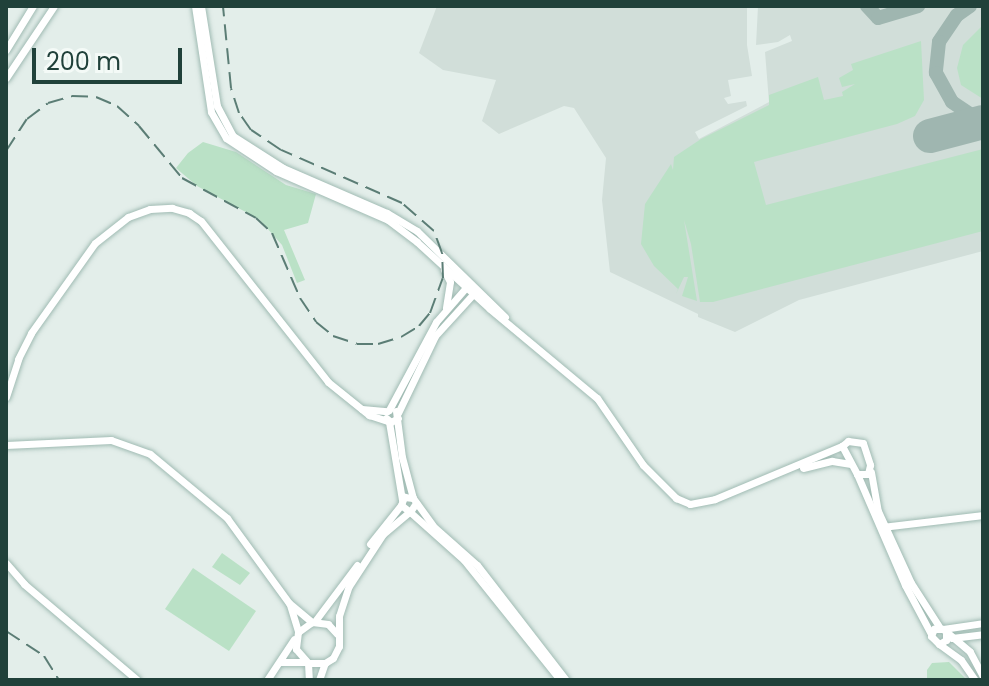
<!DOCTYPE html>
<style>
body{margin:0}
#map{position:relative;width:989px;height:686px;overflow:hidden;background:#e3eeea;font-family:Poppins,sans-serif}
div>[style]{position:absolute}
.built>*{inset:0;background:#d1ded9}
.green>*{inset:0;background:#bae1c6}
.taxiway>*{height:14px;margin:-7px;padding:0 7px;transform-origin:7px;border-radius:7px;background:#9fb6b0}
.runway>*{height:34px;margin:-17px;padding:0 17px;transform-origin:17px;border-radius:17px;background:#9fb6b0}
.roads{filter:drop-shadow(0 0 2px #a0bbb3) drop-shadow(0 0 2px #a0bbb3)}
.secondary>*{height:7px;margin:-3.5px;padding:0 3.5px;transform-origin:3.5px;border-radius:3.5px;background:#fff}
.rail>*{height:2px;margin-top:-1px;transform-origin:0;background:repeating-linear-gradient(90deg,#5b7d75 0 16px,transparent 0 24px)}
span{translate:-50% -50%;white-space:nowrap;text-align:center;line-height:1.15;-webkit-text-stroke:7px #f4faf7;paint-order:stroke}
.frame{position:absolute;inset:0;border:8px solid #20413a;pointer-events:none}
.scale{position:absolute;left:32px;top:48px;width:150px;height:36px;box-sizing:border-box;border:4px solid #20413a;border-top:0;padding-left:10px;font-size:24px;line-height:28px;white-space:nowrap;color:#20413a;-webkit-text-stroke:6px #f4faf7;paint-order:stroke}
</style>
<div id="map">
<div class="built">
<div style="clip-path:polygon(437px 6px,747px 6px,747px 45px,752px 76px,728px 80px,731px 96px,724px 98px,728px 104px,746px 101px,747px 106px,695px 132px,699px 139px,769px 102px,765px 52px,792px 41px,790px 35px,778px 42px,756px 45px,758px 6px,983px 6px,983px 251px,799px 300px,735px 332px,698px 317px,698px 314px,610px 272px,602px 200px,606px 158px,574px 108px,564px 106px,499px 134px,482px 121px,496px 80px,443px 70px,419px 53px)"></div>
</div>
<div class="green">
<div style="clip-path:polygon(983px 25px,983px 99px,961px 85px,957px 68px,963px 45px)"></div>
<div style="clip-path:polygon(921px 41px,924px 100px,915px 116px,897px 124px,754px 162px,766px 205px,983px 149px,983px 231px,713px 302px,700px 302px,691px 244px,684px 220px,697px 301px,682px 296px,688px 277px,684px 277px,676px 294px,678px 289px,654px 266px,641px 244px,645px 204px,671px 164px,673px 170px,674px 157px,701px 139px,769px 105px,769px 95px,818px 77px,824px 100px,843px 96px,842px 92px,855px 84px,842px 87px,839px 78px,853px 70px,851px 64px)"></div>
<div style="clip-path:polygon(203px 142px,236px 152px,286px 185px,316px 194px,308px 223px,284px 230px,305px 280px,297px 283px,282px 245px,259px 219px,197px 186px,176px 168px,188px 153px)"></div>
<div style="clip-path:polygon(222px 553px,250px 573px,240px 585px,212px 567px)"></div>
<div style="clip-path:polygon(193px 568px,256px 611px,229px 651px,165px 609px)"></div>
<div style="clip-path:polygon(949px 662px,967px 680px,927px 680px,927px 670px,932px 663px)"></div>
</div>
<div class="taxiway">
<div style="left:867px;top:6px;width:16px;rotate:47deg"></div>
<div style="left:878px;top:18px;width:42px;rotate:-16.7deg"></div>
<div style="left:970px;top:6px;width:16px;rotate:145deg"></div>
<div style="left:957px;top:15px;width:32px;rotate:124deg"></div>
<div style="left:939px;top:42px;width:31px;rotate:96deg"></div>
<div style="left:936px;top:73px;width:33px;rotate:61deg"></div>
<div style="left:952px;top:102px;width:23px;rotate:34deg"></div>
<div style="left:971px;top:115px;width:12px;rotate:9deg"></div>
</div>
<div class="runway">
<div style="left:930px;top:136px;width:55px;rotate:-14.8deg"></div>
</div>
<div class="roads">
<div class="secondary">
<div style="left:195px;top:6px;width:107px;rotate:81.4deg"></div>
<div style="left:211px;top:112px;width:30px;rotate:60deg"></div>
<div style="left:226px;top:138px;width:60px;rotate:33.4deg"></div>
<div style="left:276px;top:171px;width:122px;rotate:23.6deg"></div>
<div style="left:388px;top:220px;width:36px;rotate:37deg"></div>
<div style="left:417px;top:242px;width:99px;rotate:42.5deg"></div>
<div style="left:490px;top:309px;width:139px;rotate:39.8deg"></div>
<div style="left:597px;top:398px;width:81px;rotate:55.5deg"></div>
<div style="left:643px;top:465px;width:47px;rotate:45deg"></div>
<div style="left:676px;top:498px;width:15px;rotate:23deg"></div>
<div style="left:690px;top:504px;width:25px;rotate:-11deg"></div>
<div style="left:715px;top:499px;width:138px;rotate:-22.7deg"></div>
<div style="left:201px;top:6px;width:101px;rotate:80.9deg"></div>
<div style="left:217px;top:106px;width:34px;rotate:62deg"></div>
<div style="left:233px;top:136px;width:59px;rotate:32.6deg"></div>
<div style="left:283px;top:168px;width:113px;rotate:23.4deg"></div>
<div style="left:387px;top:213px;width:35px;rotate:31deg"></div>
<div style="left:417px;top:231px;width:123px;rotate:44.3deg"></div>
<div style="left:6px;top:50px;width:52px;rotate:-58.5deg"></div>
<div style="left:6px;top:78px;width:87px;rotate:-56.3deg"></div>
<div style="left:444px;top:270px;width:13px;rotate:63deg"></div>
<div style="left:450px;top:282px;width:26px;rotate:99deg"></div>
<div style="left:6px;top:397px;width:40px;rotate:-72deg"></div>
<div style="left:18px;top:359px;width:29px;rotate:-63deg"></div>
<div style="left:31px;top:333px;width:110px;rotate:-54.6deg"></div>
<div style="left:95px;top:243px;width:42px;rotate:-38.2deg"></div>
<div style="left:128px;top:217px;width:23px;rotate:-20deg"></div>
<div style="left:150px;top:209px;width:22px;rotate:-3deg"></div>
<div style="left:172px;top:208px;width:18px;rotate:16deg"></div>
<div style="left:189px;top:213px;width:14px;rotate:34deg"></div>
<div style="left:201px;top:221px;width:205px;rotate:51.7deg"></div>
<div style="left:328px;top:382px;width:53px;rotate:38.8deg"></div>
<div style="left:369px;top:415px;width:20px;rotate:18deg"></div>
<div style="left:362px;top:409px;width:25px;rotate:5deg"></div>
<div style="left:389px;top:410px;width:100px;rotate:-61.9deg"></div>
<div style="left:436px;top:322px;width:50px;rotate:-49deg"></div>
<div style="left:396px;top:411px;width:46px;rotate:82.6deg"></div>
<div style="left:402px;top:457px;width:42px;rotate:75deg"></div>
<div style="left:398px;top:413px;width:85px;rotate:-64.3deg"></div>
<div style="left:435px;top:336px;width:59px;rotate:-47.7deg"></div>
<div style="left:386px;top:418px;width:6px;rotate:39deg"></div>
<div style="left:391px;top:422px;width:8px;rotate:-30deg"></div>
<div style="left:389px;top:422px;width:79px;rotate:80.5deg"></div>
<div style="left:848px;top:441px;width:15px;rotate:8deg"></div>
<div style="left:863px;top:443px;width:23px;rotate:72deg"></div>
<div style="left:870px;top:465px;width:9px;rotate:103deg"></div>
<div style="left:868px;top:474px;width:11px;rotate:180deg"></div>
<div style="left:857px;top:474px;width:32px;rotate:-118deg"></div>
<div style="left:842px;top:446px;width:8px;rotate:-40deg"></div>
<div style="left:6px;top:445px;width:105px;rotate:-2.7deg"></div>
<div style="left:111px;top:440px;width:41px;rotate:19.7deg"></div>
<div style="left:150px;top:454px;width:100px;rotate:39.7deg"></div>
<div style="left:227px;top:518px;width:105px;rotate:53.9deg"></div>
<div style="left:289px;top:603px;width:30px;rotate:40deg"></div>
<div style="left:803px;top:468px;width:30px;rotate:-14deg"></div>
<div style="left:832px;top:461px;width:19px;rotate:9deg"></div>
<div style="left:871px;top:472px;width:40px;rotate:80deg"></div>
<div style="left:878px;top:511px;width:79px;rotate:65.4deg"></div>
<div style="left:911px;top:583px;width:54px;rotate:57.2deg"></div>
<div style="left:857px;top:474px;width:121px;rotate:66.6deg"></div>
<div style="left:905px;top:585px;width:55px;rotate:62deg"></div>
<div style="left:416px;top:503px;width:11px;rotate:124deg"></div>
<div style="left:410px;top:512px;width:11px;rotate:-142deg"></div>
<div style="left:401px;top:505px;width:9px;rotate:-69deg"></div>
<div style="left:404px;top:497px;width:9px;rotate:6deg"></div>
<div style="left:413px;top:498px;width:37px;rotate:54deg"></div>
<div style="left:435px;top:528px;width:56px;rotate:41.4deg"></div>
<div style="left:477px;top:565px;width:145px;rotate:52.3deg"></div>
<div style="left:410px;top:512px;width:72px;rotate:41.6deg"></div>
<div style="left:464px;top:560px;width:154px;rotate:51.3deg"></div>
<div style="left:882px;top:527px;width:102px;rotate:-6.8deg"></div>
<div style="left:370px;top:544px;width:50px;rotate:-51.5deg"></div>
<div style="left:6px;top:563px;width:28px;rotate:49deg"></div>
<div style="left:24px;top:584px;width:148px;rotate:40.3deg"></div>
<div style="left:290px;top:605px;width:28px;rotate:73deg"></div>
<div style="left:315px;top:621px;width:70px;rotate:-53.1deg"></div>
<div style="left:943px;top:629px;width:40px;rotate:-8.5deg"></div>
<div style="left:337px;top:634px;width:13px;rotate:-132deg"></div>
<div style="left:328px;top:624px;width:16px;rotate:-173deg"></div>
<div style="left:312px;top:622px;width:17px;rotate:144deg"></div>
<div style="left:298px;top:632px;width:17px;rotate:97deg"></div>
<div style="left:296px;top:649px;width:18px;rotate:49deg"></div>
<div style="left:308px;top:663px;width:17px"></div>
<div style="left:325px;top:663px;width:9px;rotate:-32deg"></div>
<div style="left:333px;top:658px;width:13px;rotate:-63deg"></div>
<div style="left:339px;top:646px;width:30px;rotate:-90deg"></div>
<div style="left:339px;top:616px;width:32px;rotate:-72deg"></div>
<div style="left:349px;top:586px;width:62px;rotate:-56.8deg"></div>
<div style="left:383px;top:534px;width:34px;rotate:-40deg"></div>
<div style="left:946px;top:634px;width:6px;rotate:90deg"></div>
<div style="left:946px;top:640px;width:8px;rotate:150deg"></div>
<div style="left:939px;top:644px;width:11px;rotate:-135deg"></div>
<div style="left:931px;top:636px;width:8px;rotate:-67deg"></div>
<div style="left:934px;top:629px;width:9px"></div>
<div style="left:943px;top:629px;width:35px;rotate:40deg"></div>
<div style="left:970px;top:652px;width:27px;rotate:62deg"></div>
<div style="left:952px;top:638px;width:31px;rotate:-7deg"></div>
<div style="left:939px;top:644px;width:27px;rotate:36deg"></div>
<div style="left:961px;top:660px;width:24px;rotate:55deg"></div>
<div style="left:280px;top:662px;width:25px"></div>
<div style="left:308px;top:663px;width:17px;rotate:87deg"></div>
<div style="left:267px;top:680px;width:49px;rotate:-56.6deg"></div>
<div style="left:319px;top:680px;width:18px;rotate:-71deg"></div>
</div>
</div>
<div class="rail">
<div style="left:6px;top:151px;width:38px;rotate:-57deg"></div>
<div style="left:27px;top:119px;width:26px;rotate:-37deg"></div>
<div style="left:48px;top:103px;width:25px;rotate:-16deg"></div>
<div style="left:72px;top:96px;width:24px;rotate:2deg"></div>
<div style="left:96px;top:97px;width:23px;rotate:23deg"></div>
<div style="left:117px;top:106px;width:30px;rotate:42deg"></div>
<div style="left:139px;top:126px;width:67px;rotate:50.4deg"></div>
<div style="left:182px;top:178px;width:84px;rotate:28.4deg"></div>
<div style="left:256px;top:218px;width:22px;rotate:43deg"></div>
<div style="left:272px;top:233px;width:71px;rotate:66.7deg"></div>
<div style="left:300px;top:298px;width:29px;rotate:56deg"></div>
<div style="left:316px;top:322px;width:22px;rotate:39deg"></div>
<div style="left:333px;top:336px;width:25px;rotate:18deg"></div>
<div style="left:357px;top:344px;width:21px"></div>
<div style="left:378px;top:344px;width:24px;rotate:-17deg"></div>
<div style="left:401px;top:337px;width:21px;rotate:-31deg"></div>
<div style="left:419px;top:326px;width:17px;rotate:-50deg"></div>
<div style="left:430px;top:313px;width:37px;rotate:-70deg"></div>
<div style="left:443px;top:278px;width:25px;rotate:-92deg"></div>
<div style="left:442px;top:253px;width:23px;rotate:-110deg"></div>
<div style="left:434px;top:231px;width:43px;rotate:-138.8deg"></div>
<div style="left:402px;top:203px;width:132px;rotate:-156.3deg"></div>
<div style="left:281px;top:150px;width:36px;rotate:-146deg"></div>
<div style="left:251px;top:130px;width:21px;rotate:-125deg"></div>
<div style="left:239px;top:113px;width:26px;rotate:-108deg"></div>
<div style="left:231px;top:88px;width:82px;rotate:-95.6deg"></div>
<div style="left:6px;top:631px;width:45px;rotate:33.3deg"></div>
<div style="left:44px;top:656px;width:28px;rotate:58deg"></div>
</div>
<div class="frame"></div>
<div class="scale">200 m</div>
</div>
